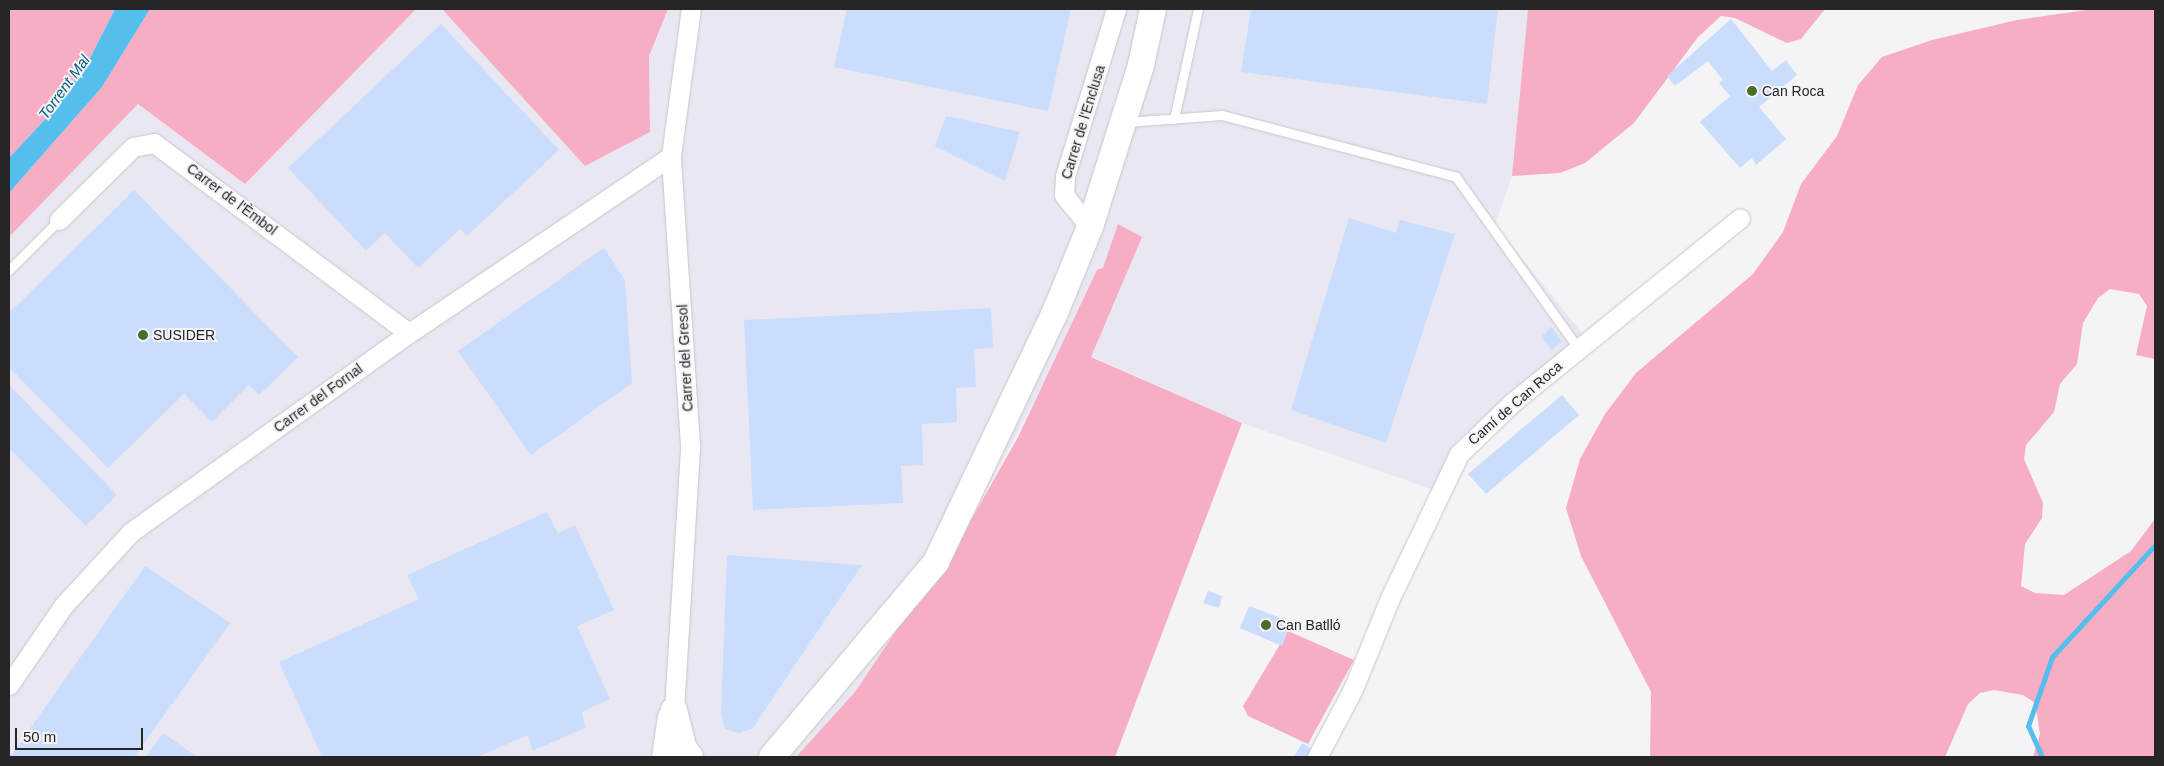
<!DOCTYPE html>
<meta charset="utf-8">
<style>
body{margin:0}
#map{position:relative;width:2164px;height:766px;overflow:hidden;background:#f4f3f6;font-family:Arial,sans-serif}
div>[style]{position:absolute}
.built>*{inset:0;background:#e9e7f2}
.green>*{inset:0;background:#f7adc4}
.water>*{inset:0;background:#54beed}
.stream>*{height:5px;margin:-2.5px;padding:0 2.5px;transform-origin:2.5px;border-radius:2.5px;background:#54beed}
.building>*{inset:0;background:#cbddfc}
.roads{filter:drop-shadow(0 0 1px #c7c6c9) drop-shadow(0 0 1px #c7c6c9)}
.lane>*{height:9px;margin:-4.5px;padding:0 4.5px;transform-origin:4.5px;border-radius:4.5px;background:#fff}
.street>*{height:19px;margin:-9.5px;padding:0 9.5px;transform-origin:9.5px;border-radius:9.5px;background:#fff}
.secondary>*{height:26px;margin:-13px;padding:0 13px;transform-origin:13px;border-radius:13px;background:#fff}
.dots>*{width:14px;height:14px;translate:-50% -50%;box-sizing:border-box;border:2px solid #f4f3f6;border-radius:50%}
span{translate:-50% -50%;white-space:nowrap;text-align:center;line-height:1.15;-webkit-text-stroke:4px #f4f3f6;paint-order:stroke}
.poi-label{font-size:14px;color:#262627}
.left{translate:0 -50%;text-align:left}
.street-label{font-size:14px;color:#262627}
.water-label{font-size:15px;color:#09607f;font-style:italic}
.frame{position:absolute;inset:0;border:10px solid #262627;pointer-events:none}
.scale{position:absolute;left:15px;top:728px;width:128px;height:22px;box-sizing:border-box;border:2px solid #262627;border-top:0;padding-left:6px;font-size:15px;line-height:18px;white-space:nowrap;color:#262627;-webkit-text-stroke:4px #f4f3f6;paint-order:stroke}
</style>
<div id="map">
<div class="built">
<div style="clip-path:polygon(416px 9px,442px 9px,585px 166px,650px 132px,649px 56px,668px 9px,1528px 9px,1512px 176px,1495px 225px,1582px 333px,1458px 440px,1434px 490px,1242px 423px,1064px 344px,974px 515px,855px 692px,796px 757px,9px 757px,9px 237px,138px 104px,245px 184px)"></div>
</div>
<div class="green">
<div style="clip-path:polygon(9px 9px,115px 9px,88px 62px,50px 114px,9px 158px)"></div>
<div style="clip-path:polygon(150px 9px,416px 9px,245px 184px,138px 104px,9px 237px,9px 193px,102px 87px)"></div>
<div style="clip-path:polygon(442px 9px,668px 9px,649px 56px,650px 132px,585px 166px)"></div>
<div style="clip-path:polygon(1528px 9px,1825px 9px,1801px 39px,1787px 43px,1735px 18px,1721px 16px,1698px 37px,1634px 123px,1585px 163px,1560px 173px,1512px 176px)"></div>
<div style="clip-path:polygon(2093px 9px,2155px 9px,2155px 359px,2136px 355px,2147px 306px,2139px 294px,2110px 289px,2098px 298px,2083px 323px,2077px 364px,2060px 384px,2054px 412px,2026px 445px,2024px 459px,2043px 503px,2042px 518px,2025px 544px,2021px 586px,2035px 593px,2064px 595px,2131px 551px,2155px 519px,2155px 757px,2033px 757px,2040px 734px,2035px 703px,2023px 695px,1994px 690px,1980px 693px,1968px 704px,1945px 757px,1650px 757px,1651px 692px,1581px 556px,1566px 508px,1580px 459px,1605px 414px,1636px 373px,1753px 274px,1783px 232px,1801px 184px,1837px 136px,1858px 85px,1882px 57px,1932px 40px,2017px 20px)"></div>
<div style="clip-path:polygon(1118px 224px,1142px 237px,1091px 357px,1242px 423px,1115px 757px,796px 757px,855px 692px,974px 515px,1018px 437px,1097px 270px,1103px 268px)"></div>
<div style="clip-path:polygon(1288px 631px,1354px 660px,1308px 744px,1248px 716px,1243px 706px)"></div>
</div>
<div class="water">
<div style="clip-path:polygon(115px 9px,150px 9px,102px 87px,9px 193px,9px 158px,50px 114px,88px 62px)"></div>
</div>
<div class="stream">
<div style="left:2042px;top:757px;width:34px;rotate:-114deg"></div>
<div style="left:2028px;top:726px;width:73px;rotate:-70.8deg"></div>
<div style="left:2052px;top:657px;width:152px;rotate:-47.4deg"></div>
</div>
<div class="building">
<div style="clip-path:polygon(847px 9px,1071px 9px,1048px 111px,834px 67px)"></div>
<div style="clip-path:polygon(1251px 9px,1498px 9px,1487px 104px,1241px 72px)"></div>
<div style="clip-path:polygon(1731px 19px,1772px 71px,1786px 60px,1797px 75px,1759px 107px,1786px 139px,1756px 165px,1752px 158px,1740px 168px,1700px 122px,1730px 96px,1719px 83px,1723px 80px,1708px 61px,1675px 86px,1667px 76px)"></div>
<div style="clip-path:polygon(441px 24px,559px 150px,467px 236px,460px 229px,418px 268px,385px 233px,366px 251px,288px 168px)"></div>
<div style="clip-path:polygon(946px 116px,1020px 132px,1005px 181px,935px 146px)"></div>
<div style="clip-path:polygon(134px 190px,298px 357px,259px 395px,249px 385px,212px 422px,184px 394px,108px 468px,9px 367px,9px 313px)"></div>
<div style="clip-path:polygon(1349px 218px,1396px 233px,1400px 220px,1455px 234px,1386px 443px,1291px 410px)"></div>
<div style="clip-path:polygon(604px 248px,625px 280px,632px 383px,531px 455px,458px 351px)"></div>
<div style="clip-path:polygon(991px 308px,993px 348px,974px 349px,976px 387px,956px 388px,957px 422px,922px 424px,923px 465px,901px 466px,903px 503px,753px 510px,744px 320px)"></div>
<div style="clip-path:polygon(1551px 327px,1562px 341px,1552px 350px,1541px 337px)"></div>
<div style="clip-path:polygon(9px 385px,117px 495px,86px 526px,9px 448px)"></div>
<div style="clip-path:polygon(1562px 395px,1579px 415px,1486px 494px,1468px 474px)"></div>
<div style="clip-path:polygon(547px 512px,558px 533px,575px 525px,614px 610px,577px 626px,610px 699px,582px 712px,585px 728px,532px 751px,528px 735px,477px 757px,322px 757px,279px 662px,419px 599px,407px 575px)"></div>
<div style="clip-path:polygon(727px 555px,862px 565px,753px 728px,739px 733px,725px 729px,721px 714px)"></div>
<div style="clip-path:polygon(145px 566px,230px 623px,134px 757px,10px 757px)"></div>
<div style="clip-path:polygon(1208px 591px,1222px 596px,1219px 608px,1203px 603px)"></div>
<div style="clip-path:polygon(1249px 606px,1291px 622px,1282px 646px,1240px 628px)"></div>
<div style="clip-path:polygon(163px 733px,197px 757px,146px 757px)"></div>
<div style="clip-path:polygon(1302px 743px,1312px 749px,1307px 757px,1294px 757px)"></div>
</div>
<div class="roads">
<div class="lane">
<div style="left:1174px;top:119px;width:113px;rotate:-77.7deg"></div>
<div style="left:1126px;top:122px;width:96px;rotate:-4.2deg"></div>
<div style="left:1222px;top:115px;width:242px;rotate:14.8deg"></div>
<div style="left:1456px;top:177px;width:210px;rotate:54.5deg"></div>
<div style="left:9px;top:270px;width:71px;rotate:-45deg"></div>
</div>
<div class="street">
<div style="left:59px;top:220px;width:104px;rotate:-44.6deg"></div>
<div style="left:133px;top:147px;width:21px;rotate:-11deg"></div>
<div style="left:154px;top:143px;width:318px;rotate:36.7deg"></div>
<div style="left:1090px;top:227px;width:41px;rotate:-129.1deg"></div>
<div style="left:1064px;top:195px;width:19px;rotate:-87deg"></div>
<div style="left:1065px;top:176px;width:175px;rotate:-73deg"></div>
<div style="left:9px;top:685px;width:96px;rotate:-55.6deg"></div>
<div style="left:63px;top:606px;width:100px;rotate:-47.4deg"></div>
<div style="left:131px;top:532px;width:342px;rotate:-35.6deg"></div>
<div style="left:409px;top:333px;width:316px;rotate:-34deg"></div>
<div style="left:674px;top:710px;width:265px;rotate:-86.5deg"></div>
<div style="left:690px;top:445px;width:290px;rotate:-93.8deg"></div>
<div style="left:671px;top:156px;width:148px;rotate:-82.3deg"></div>
<div style="left:1317px;top:757px;width:77px;rotate:-62.1deg"></div>
<div style="left:1353px;top:689px;width:98px;rotate:-67.9deg"></div>
<div style="left:1390px;top:598px;width:160px;rotate:-64.4deg"></div>
<div style="left:1459px;top:454px;width:75px;rotate:-43.9deg"></div>
<div style="left:1513px;top:402px;width:292px;rotate:-39deg"></div>
</div>
<div class="secondary">
<div style="left:674px;top:710px;width:38px;rotate:76deg"></div>
<div style="left:683px;top:747px;width:12px;rotate:55deg"></div>
<div style="left:665px;top:757px;width:40px;rotate:-81.5deg"></div>
<div style="left:772px;top:757px;width:255px;rotate:-49.9deg"></div>
<div style="left:936px;top:562px;width:274px;rotate:-64.5deg"></div>
<div style="left:1054px;top:315px;width:95px;rotate:-67.8deg"></div>
<div style="left:1090px;top:227px;width:170px;rotate:-72.5deg"></div>
<div style="left:1141px;top:65px;width:57px;rotate:-77.9deg"></div>
</div>
</div>
<div class="dots">
<div style="left:1752px;top:91px;background:#486f29"></div>
<div style="left:143px;top:335px;background:#486f29"></div>
<div style="left:1266px;top:625px;background:#486f29"></div>
</div>
<div class="poi-label">
<span class="left" style="left:1762px;top:91px">Can Roca</span>
<span class="left" style="left:153px;top:335px">SUSIDER</span>
<span class="left" style="left:1276px;top:625px">Can Batlló</span>
</div>
<div class="street-label">
<span style="left:1083px;top:122px;rotate:-73deg">Carrer de l'Enclusa</span>
<span style="left:232px;top:199px;rotate:37deg">Carrer de l'Èmbol</span>
<span style="left:685px;top:358px;rotate:-93deg">Carrer del Gresol</span>
<span style="left:318px;top:398px;rotate:-36deg">Carrer del Fornal</span>
<span style="left:1515px;top:403px;rotate:-41deg">Camí de Can Roca</span>
</div>
<div class="water-label">
<span style="left:64px;top:87px;rotate:-54deg">Torrent Mal</span>
</div>
<div class="frame"></div>
<div class="scale">50 m</div>
</div>
